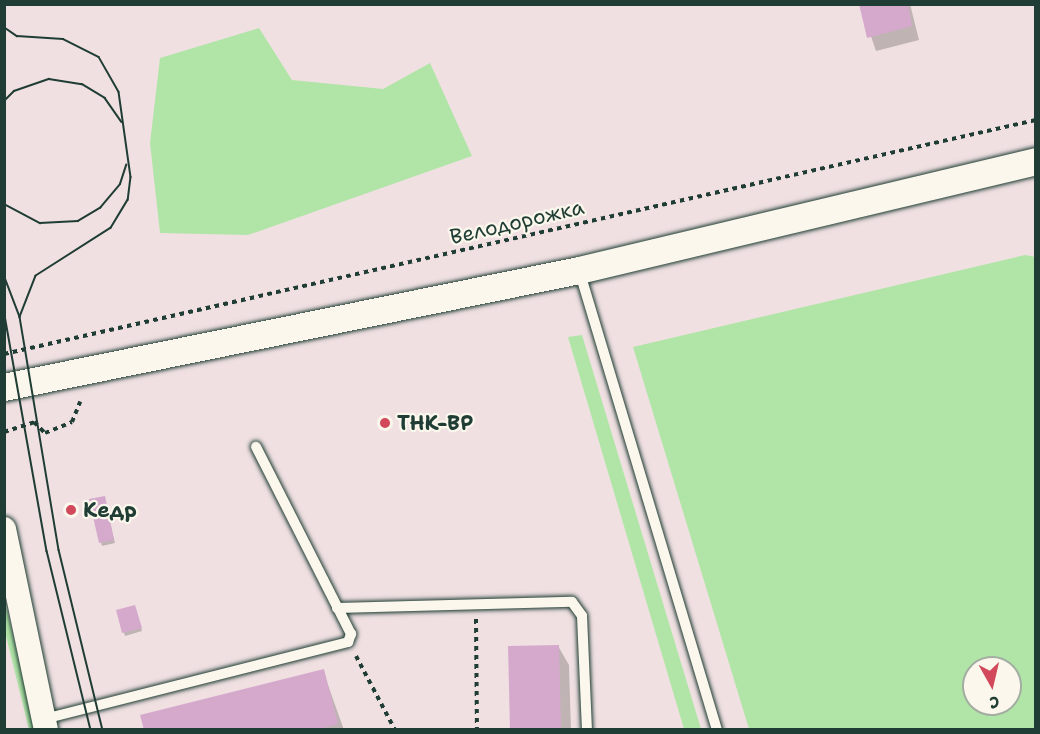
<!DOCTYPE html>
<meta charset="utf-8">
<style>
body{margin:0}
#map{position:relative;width:1040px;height:734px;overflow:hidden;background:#f0e0e2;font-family:"Shantell Sans",sans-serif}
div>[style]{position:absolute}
.green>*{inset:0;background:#b1e5a7}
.shadow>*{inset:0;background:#0003}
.building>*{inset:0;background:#d5a9cc}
.path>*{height:4px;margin-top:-2px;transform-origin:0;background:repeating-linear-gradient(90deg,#1f3d34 0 4.5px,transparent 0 9px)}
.roads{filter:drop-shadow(0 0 2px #1f3d34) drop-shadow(0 0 2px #1f3d34)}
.service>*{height:10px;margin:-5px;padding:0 5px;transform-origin:5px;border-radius:5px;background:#fbf7ec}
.tertiary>*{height:24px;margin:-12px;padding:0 12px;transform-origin:12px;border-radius:12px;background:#fbf7ec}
.secondary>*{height:27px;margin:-13.5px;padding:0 13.5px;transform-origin:13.5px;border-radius:13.5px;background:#fbf7ec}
.tram>*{height:1.5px;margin:-0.75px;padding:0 0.75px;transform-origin:0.75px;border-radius:0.75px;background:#1f3d34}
.dots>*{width:16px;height:16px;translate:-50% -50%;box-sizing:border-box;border:3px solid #fbf7ec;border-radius:50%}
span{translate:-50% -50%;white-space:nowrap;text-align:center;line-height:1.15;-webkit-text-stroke:4.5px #fbf7ec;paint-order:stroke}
.street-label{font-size:21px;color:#1f3d34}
.poi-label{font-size:21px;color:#1f3d34;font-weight:700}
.left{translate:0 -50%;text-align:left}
.frame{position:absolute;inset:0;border:6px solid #1f3d34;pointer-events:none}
.north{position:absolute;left:962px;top:656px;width:60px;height:60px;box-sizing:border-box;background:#fbf7ec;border:2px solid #a3ada2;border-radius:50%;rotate:172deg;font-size:16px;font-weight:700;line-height:24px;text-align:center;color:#1f3d34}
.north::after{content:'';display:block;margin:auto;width:21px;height:27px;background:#d1495b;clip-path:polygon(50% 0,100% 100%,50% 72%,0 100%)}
</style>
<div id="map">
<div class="green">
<div style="clip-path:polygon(259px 28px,292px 80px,383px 89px,430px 63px,472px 156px,248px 235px,160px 233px,150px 143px,160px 58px)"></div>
<div style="clip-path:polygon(evenodd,1025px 255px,1036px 257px,1035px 729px,749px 729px,633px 347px,1025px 255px,974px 668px,1010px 668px,1010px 704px,974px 704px,974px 668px)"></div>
<div style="clip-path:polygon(582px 335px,701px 729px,684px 729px,568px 337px)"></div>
<div style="clip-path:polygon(4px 599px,36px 729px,29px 729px,5px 632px)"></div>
</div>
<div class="shadow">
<div style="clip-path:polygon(860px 4px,910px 4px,919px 40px,876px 51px)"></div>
<div style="clip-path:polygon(104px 497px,115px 543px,102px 546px,91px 500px)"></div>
<div style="clip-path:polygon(136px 609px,142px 631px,125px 636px,117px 611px)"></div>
<div style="clip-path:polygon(558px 646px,569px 665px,571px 730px,511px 730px)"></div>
<div style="clip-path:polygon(323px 671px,344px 730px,145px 730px)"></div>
</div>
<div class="building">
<div style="clip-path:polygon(859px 4px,908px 4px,912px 26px,867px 38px)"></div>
<div style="clip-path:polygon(105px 496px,114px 540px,99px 543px,89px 499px)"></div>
<div style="clip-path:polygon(135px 605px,142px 628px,122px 633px,116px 610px)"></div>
<div style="clip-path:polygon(559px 645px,561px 730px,510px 730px,508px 646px)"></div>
<div style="clip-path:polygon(324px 669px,338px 724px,317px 730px,144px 730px,140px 715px)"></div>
</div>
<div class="path">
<div style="left:4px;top:354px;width:1058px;rotate:-12.78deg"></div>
<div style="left:4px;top:432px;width:32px;rotate:-18deg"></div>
<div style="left:34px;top:422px;width:16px;rotate:45deg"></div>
<div style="left:45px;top:433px;width:29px;rotate:-22deg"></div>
<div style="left:72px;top:422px;width:22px;rotate:-68deg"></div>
<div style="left:476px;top:619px;width:111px;rotate:89.5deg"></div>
<div style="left:356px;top:656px;width:84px;rotate:62.2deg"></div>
</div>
<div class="roads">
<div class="service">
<div style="left:579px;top:270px;width:480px;rotate:73.3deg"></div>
<div style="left:337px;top:608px;width:235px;rotate:-1.5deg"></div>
<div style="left:572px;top:602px;width:17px;rotate:54deg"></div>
<div style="left:582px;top:616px;width:114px;rotate:87.5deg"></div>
<div style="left:44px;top:719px;width:314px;rotate:-14.2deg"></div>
<div style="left:348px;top:642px;width:9px;rotate:-69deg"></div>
<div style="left:351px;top:634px;width:210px;rotate:-116.9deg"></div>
</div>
<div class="tertiary">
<div style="left:4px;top:529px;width:205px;rotate:78.2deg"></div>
</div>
<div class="secondary">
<div style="left:4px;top:387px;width:587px;rotate:-11.5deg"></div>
<div style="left:579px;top:270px;width:470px;rotate:-13.4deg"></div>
</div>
</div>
<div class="tram">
<div style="left:4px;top:27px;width:16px;rotate:35deg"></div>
<div style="left:17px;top:36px;width:46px;rotate:3.7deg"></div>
<div style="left:63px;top:39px;width:40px;rotate:26.6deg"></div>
<div style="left:99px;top:57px;width:40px;rotate:60.3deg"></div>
<div style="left:119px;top:92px;width:86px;rotate:82deg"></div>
<div style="left:131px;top:177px;width:23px;rotate:97deg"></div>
<div style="left:128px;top:200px;width:33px;rotate:121deg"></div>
<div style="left:111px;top:228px;width:89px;rotate:147.4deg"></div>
<div style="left:36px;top:276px;width:44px;rotate:111.3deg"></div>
<div style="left:4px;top:101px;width:14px;rotate:-45deg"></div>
<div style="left:14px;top:91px;width:37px;rotate:-19deg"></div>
<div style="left:49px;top:79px;width:33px;rotate:9deg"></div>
<div style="left:82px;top:84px;width:27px;rotate:31deg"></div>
<div style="left:105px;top:98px;width:29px;rotate:55deg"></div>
<div style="left:4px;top:204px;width:41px;rotate:27.8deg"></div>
<div style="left:40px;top:223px;width:38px;rotate:-3deg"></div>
<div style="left:78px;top:221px;width:26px;rotate:-31deg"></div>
<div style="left:100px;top:208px;width:31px;rotate:-50deg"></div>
<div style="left:120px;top:184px;width:20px;rotate:-72deg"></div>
<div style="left:4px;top:275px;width:45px;rotate:69.1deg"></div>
<div style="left:20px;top:317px;width:236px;rotate:80.5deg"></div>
<div style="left:59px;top:550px;width:185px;rotate:76.3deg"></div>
<div style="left:4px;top:310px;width:245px;rotate:79.9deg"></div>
<div style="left:47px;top:551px;width:184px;rotate:76.2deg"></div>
</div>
<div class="dots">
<div style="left:385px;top:423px;background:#d1495b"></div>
<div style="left:71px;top:510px;background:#d1495b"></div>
</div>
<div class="street-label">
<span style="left:517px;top:222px;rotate:-13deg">Велодорожка</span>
</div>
<div class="poi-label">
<span class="left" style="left:397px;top:423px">ТНК-ВР</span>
<span class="left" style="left:83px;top:510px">Кедр</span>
</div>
<div class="frame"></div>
<div class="north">С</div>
</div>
